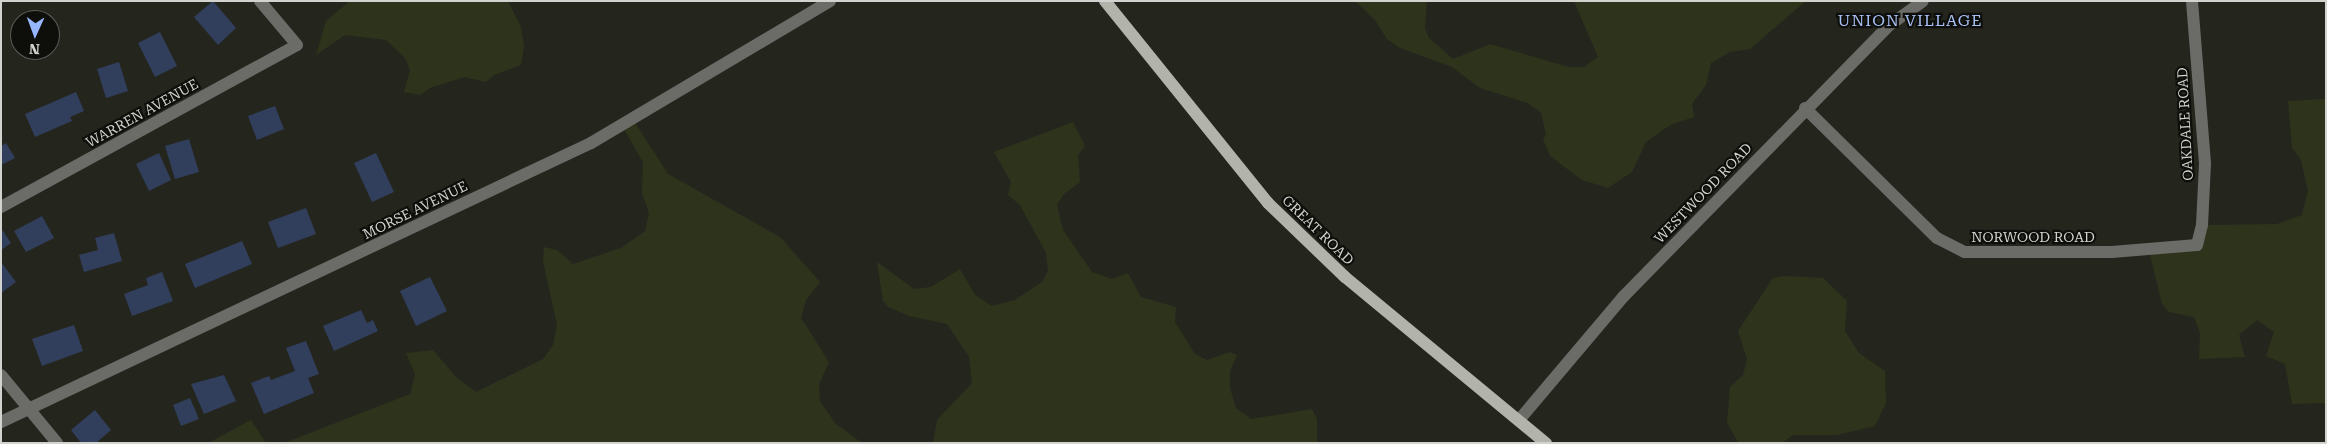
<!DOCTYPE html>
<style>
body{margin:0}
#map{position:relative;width:2327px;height:444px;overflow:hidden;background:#24261e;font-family:"Roboto Serif",serif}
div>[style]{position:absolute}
.green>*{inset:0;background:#2e331c}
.building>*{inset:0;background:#313e5c}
.minor>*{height:12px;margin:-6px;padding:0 6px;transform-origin:6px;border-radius:6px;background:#6b6c68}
.major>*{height:12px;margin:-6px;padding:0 6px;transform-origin:6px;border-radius:6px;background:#b2b4ac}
span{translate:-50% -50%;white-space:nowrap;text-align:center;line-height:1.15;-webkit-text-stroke:4.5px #0e0f0b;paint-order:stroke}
.street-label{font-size:14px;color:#d2d3ce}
.quarter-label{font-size:16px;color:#a8c0f5;letter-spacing:1px}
.frame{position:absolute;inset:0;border:2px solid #d2d3ce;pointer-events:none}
.north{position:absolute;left:10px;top:10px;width:50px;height:50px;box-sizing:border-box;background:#0e0f0b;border:1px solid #5c5d59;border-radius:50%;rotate:182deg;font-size:14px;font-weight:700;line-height:20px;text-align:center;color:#d2d3ce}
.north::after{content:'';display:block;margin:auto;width:18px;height:22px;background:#96b6fd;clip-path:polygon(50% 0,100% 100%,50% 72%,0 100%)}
</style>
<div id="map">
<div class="green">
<div style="clip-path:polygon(350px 1px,508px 1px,521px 27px,524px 46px,521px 65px,494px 75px,486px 82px,465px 77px,432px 87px,420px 95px,404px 92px,410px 70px,405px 58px,386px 40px,345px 35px,316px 55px,326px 21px)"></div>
<div style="clip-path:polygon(1355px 1px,1427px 1px,1425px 28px,1429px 38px,1453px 59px,1490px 44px,1569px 67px,1584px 67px,1598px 57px,1574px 1px,1806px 1px,1750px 49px,1730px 52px,1711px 63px,1706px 85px,1692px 104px,1694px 117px,1670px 125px,1646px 142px,1632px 172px,1608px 188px,1582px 180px,1550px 156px,1543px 139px,1546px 134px,1541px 113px,1528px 103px,1480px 88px,1452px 67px,1400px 48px,1387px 39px,1375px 20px)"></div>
<div style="clip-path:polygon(2326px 99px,2326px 403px,2292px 404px,2285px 364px,2266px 356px,2274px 332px,2257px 320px,2239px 335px,2245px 357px,2199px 359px,2200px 333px,2194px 317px,2169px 312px,2162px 304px,2150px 255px,2184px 249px,2207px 225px,2277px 224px,2302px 215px,2308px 191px,2301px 160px,2292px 148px,2288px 101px)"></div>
<div style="clip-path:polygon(632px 118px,668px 174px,780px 237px,820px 282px,806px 300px,801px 318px,829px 362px,819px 384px,820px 401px,835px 423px,862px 443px,284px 443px,410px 394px,415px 374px,406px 353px,433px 350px,456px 377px,476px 392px,543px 359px,553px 345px,557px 325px,543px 261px,544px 247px,557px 250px,573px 264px,621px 248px,645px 231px,649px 213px,642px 193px,643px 162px,621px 124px)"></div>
<div style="clip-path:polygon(1073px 122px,1085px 146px,1078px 155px,1080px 182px,1063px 195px,1057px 205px,1063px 230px,1092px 272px,1112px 279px,1128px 273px,1141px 297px,1176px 307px,1175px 322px,1195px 354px,1207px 360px,1230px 352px,1237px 355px,1230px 371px,1230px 388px,1236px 408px,1251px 419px,1312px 409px,1317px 419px,1317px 443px,933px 443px,937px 420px,972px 383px,969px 357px,947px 324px,909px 316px,888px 307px,883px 301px,877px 262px,914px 289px,931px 287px,960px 269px,975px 295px,992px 306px,1015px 300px,1042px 282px,1048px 271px,1046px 253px,1020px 205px,1008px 195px,1011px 182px,994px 152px)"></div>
<div style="clip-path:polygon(1784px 276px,1823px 278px,1847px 301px,1845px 331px,1859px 353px,1885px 371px,1886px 403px,1875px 426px,1837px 435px,1793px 435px,1782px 443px,1738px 442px,1727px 423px,1730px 387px,1743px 375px,1747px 359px,1738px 331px,1773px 278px)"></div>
<div style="clip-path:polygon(251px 420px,266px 443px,208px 443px)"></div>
</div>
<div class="building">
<div style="clip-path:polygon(213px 1px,236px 28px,218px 45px,194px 17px)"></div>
<div style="clip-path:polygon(160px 32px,177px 66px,155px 77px,138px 43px)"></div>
<div style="clip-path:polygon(119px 62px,128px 91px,106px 98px,97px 69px)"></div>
<div style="clip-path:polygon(76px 92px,84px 111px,70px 117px,72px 121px,35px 137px,25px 114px)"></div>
<div style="clip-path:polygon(275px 106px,284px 129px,257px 140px,248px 116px)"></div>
<div style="clip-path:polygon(189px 139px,199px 172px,175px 179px,165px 146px)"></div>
<div style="clip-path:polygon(6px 143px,15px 158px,1px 165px,1px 146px)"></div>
<div style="clip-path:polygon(159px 153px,171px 180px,149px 191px,136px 164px)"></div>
<div style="clip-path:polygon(376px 153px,394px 192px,372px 202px,354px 163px)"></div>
<div style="clip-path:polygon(306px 208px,316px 234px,278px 248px,268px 222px)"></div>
<div style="clip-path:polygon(42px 216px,54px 238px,26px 252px,14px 231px)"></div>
<div style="clip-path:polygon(1px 228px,11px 243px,1px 250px)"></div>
<div style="clip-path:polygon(114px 233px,122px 261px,84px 272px,79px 255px,98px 250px,95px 238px)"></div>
<div style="clip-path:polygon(242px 241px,252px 264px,195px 288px,185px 264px)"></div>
<div style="clip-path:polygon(1px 262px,16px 282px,1px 293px)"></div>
<div style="clip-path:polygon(162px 272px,173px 301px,132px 316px,124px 294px,148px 285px,146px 278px)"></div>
<div style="clip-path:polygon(430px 277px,447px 311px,416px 326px,400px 291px)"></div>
<div style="clip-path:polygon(361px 310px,367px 323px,373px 320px,378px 331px,334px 351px,323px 326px)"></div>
<div style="clip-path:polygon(74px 325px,83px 351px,42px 366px,32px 339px)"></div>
<div style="clip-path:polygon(306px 341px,319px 374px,308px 378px,314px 393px,264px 414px,251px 383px,269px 376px,271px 380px,295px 371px,286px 348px)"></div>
<div style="clip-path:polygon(224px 375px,236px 401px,204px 414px,191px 384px)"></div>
<div style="clip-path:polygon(190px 398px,199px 419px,181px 426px,173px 405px)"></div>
<div style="clip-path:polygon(95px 410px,111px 430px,96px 443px,81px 443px,71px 430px)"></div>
</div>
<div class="minor">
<div style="left:1805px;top:108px;width:185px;rotate:44.6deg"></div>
<div style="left:1937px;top:238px;width:31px;rotate:27deg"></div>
<div style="left:1965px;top:252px;width:147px"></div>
<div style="left:2112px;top:252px;width:85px;rotate:-4.7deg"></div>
<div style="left:2197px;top:245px;width:21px;rotate:-76deg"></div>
<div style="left:2202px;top:225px;width:62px;rotate:-87.2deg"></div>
<div style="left:2205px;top:163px;width:163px;rotate:-94.6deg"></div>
<div style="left:1px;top:207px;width:337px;rotate:-28.7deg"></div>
<div style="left:297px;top:45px;width:57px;rotate:-130.1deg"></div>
<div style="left:1px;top:375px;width:88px;rotate:50.5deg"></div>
<div style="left:1519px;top:420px;width:161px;rotate:-49.8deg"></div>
<div style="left:1623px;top:297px;width:378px;rotate:-45.6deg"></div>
<div style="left:1887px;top:27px;width:44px;rotate:-35.8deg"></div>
<div style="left:1px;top:422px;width:653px;rotate:-25.31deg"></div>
<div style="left:591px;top:143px;width:278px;rotate:-30.7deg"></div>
</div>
<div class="major">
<div style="left:1105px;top:1px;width:260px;rotate:51.1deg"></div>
<div style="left:1268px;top:203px;width:107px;rotate:43.9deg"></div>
<div style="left:1345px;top:277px;width:261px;rotate:39.6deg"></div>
</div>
<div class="street-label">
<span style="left:142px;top:113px;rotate:-29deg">WARREN AVENUE</span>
<span style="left:2185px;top:124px;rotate:-93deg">OAKDALE ROAD</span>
<span style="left:1703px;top:193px;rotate:-46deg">WESTWOOD ROAD</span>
<span style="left:415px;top:210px;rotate:-26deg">MORSE AVENUE</span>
<span style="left:1318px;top:230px;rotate:44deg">GREAT ROAD</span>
<span style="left:2033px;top:237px">NORWOOD ROAD</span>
</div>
<div class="quarter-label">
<span style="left:1910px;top:21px">UNION VILLAGE</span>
</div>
<div class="frame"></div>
<div class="north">N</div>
</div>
